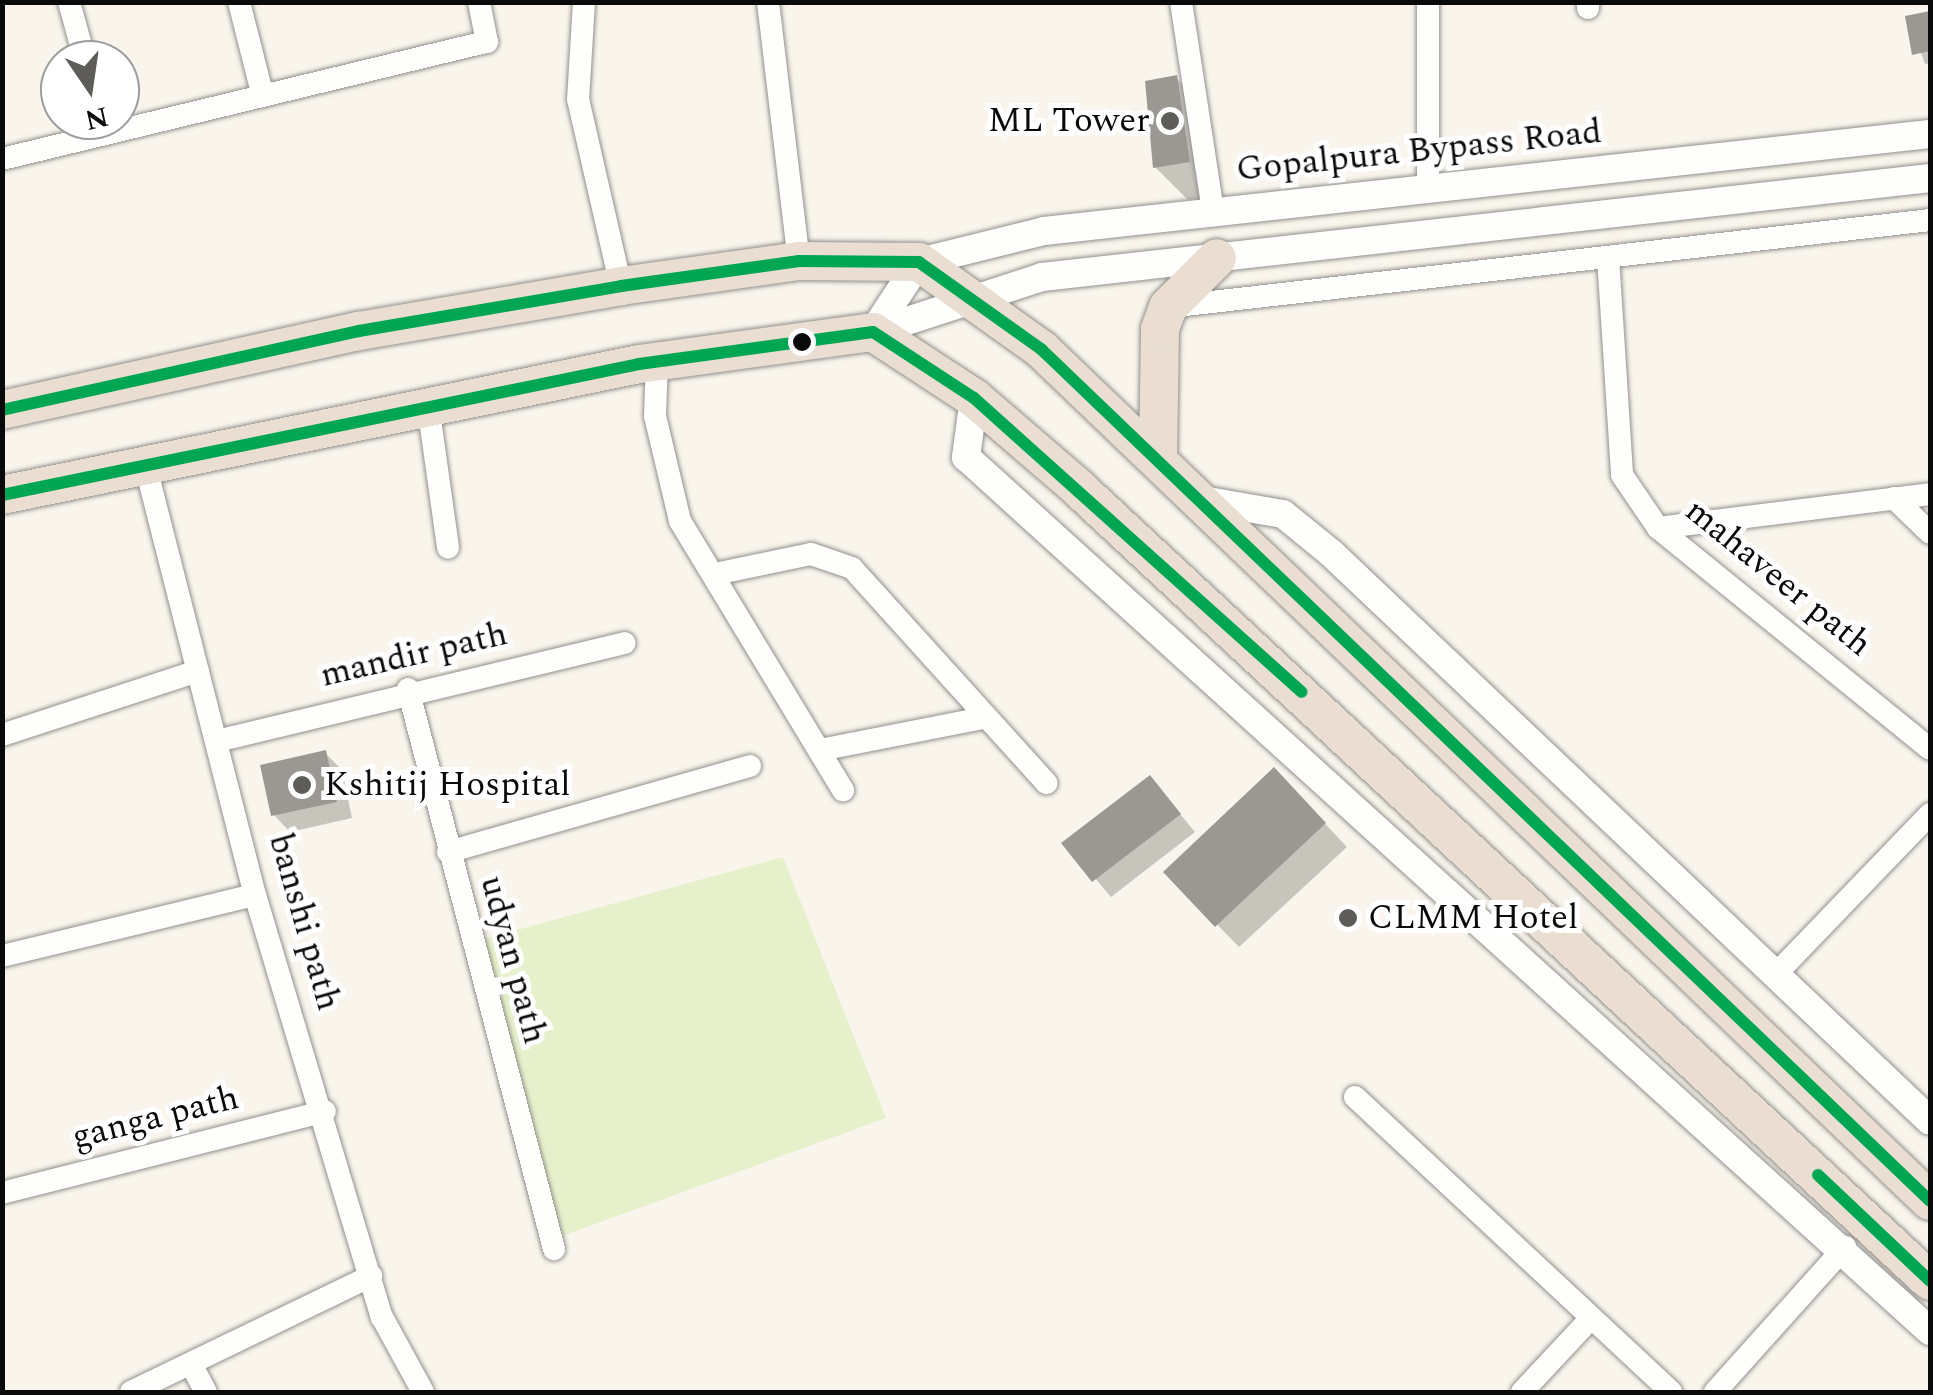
<!DOCTYPE html>
<style>
body{margin:0}
#map{position:relative;width:1933px;height:1395px;overflow:hidden;background:#f9f5ec;font-family:Spectral,serif}
div>[style]{position:absolute}
.green>*{inset:0;background:#e6f0ca}
.shadow>*{inset:0;background:#0003}
.building>*{inset:0;background:#9b9893}
.roads{filter:drop-shadow(0 0 2px #92908c) drop-shadow(0 0 2px #92908c)}
.minor>*{height:22px;margin:-11px;padding:0 11px;transform-origin:11px;border-radius:11px;background:#fefefc}
.tertiary>*{height:28px;margin:-14px;padding:0 14px;transform-origin:14px;border-radius:14px;background:#fefefc}
.trunk>*{height:38px;margin:-19px;padding:0 19px;transform-origin:19px;border-radius:19px;background:#eaded3}
.bus-1>*{height:12px;margin:-6px;padding:0 6px;transform-origin:6px;border-radius:6px;background:#00a651}
.dots>*{width:28px;height:28px;translate:-50% -50%;box-sizing:border-box;border:5px solid #fff;border-radius:50%}
span{translate:-50% -50%;white-space:nowrap;text-align:center;line-height:1.15;-webkit-text-stroke:10px #fff;paint-order:stroke}
.poi-label{font-size:35px;color:#0a0a0a}
.right{translate:-100% -50%;text-align:right}
.left{translate:0 -50%;text-align:left}
.street-label{font-size:35px;color:#0a0a0a}
.frame{position:absolute;inset:0;border:5px solid #0a0a0a;pointer-events:none}
.north{position:absolute;left:40px;top:40px;width:100px;height:100px;box-sizing:border-box;background:#fff;border:2px solid #9d9d9d;border-radius:50%;rotate:167deg;font-size:28px;font-weight:700;line-height:40px;text-align:center;color:#0a0a0a}
.north::after{content:'';display:block;margin:auto;width:35px;height:45px;background:#5e5c59;clip-path:polygon(50% 0,100% 100%,50% 72%,0 100%)}
</style>
<div id="map">
<div class="green">
<div style="clip-path:polygon(783px 857px,886px 1118px,562px 1236px,481px 940px)"></div>
</div>
<div class="shadow">
<div style="clip-path:polygon(1930px 14px,1930px 63px,1925px 64px,1908px 18px)"></div>
<div style="clip-path:polygon(1176px 78px,1209px 111px,1222px 195px,1188px 200px,1155px 167px)"></div>
<div style="clip-path:polygon(325px 753px,342px 770px,352px 818px,290px 832px,274px 815px)"></div>
<div style="clip-path:polygon(1150px 778px,1195px 832px,1111px 897px,1065px 843px)"></div>
<div style="clip-path:polygon(1296px 793px,1347px 847px,1239px 947px,1166px 872px)"></div>
</div>
<div class="building">
<div style="clip-path:polygon(1930px 11px,1930px 51px,1912px 55px,1905px 16px)"></div>
<div style="clip-path:polygon(1177px 75px,1190px 162px,1153px 168px,1145px 81px)"></div>
<div style="clip-path:polygon(326px 750px,337px 802px,271px 816px,260px 765px)"></div>
<div style="clip-path:polygon(1274px 767px,1326px 823px,1215px 927px,1163px 872px)"></div>
<div style="clip-path:polygon(1150px 775px,1181px 814px,1092px 882px,1061px 843px)"></div>
</div>
<div class="roads">
<div class="minor">
<div style="left:69px;top:2px;width:60px;rotate:74.6deg"></div>
<div style="left:239px;top:2px;width:94px;rotate:75.8deg"></div>
<div style="left:584px;top:2px;width:97px;rotate:93.5deg"></div>
<div style="left:578px;top:99px;width:192px;rotate:77.1deg"></div>
<div style="left:768px;top:2px;width:261px;rotate:83.2deg"></div>
<div style="left:1181px;top:2px;width:212px;rotate:81.3deg"></div>
<div style="left:1428px;top:2px;width:186px;rotate:90deg"></div>
<div style="left:1588px;top:2px;width:6px;rotate:90deg"></div>
<div style="left:2px;top:159px;width:499px;rotate:-13.6deg"></div>
<div style="left:487px;top:42px;width:41px;rotate:-101.3deg"></div>
<div style="left:1608px;top:257px;width:218px;rotate:86.3deg"></div>
<div style="left:1622px;top:475px;width:64px;rotate:55.8deg"></div>
<div style="left:1658px;top:528px;width:350px;rotate:39.1deg"></div>
<div style="left:1168px;top:307px;width:767px;rotate:-6.51deg"></div>
<div style="left:657px;top:361px;width:55px;rotate:92.1deg"></div>
<div style="left:655px;top:416px;width:108px;rotate:76.6deg"></div>
<div style="left:680px;top:521px;width:315px;rotate:58.8deg"></div>
<div style="left:428px;top:405px;width:144px;rotate:82deg"></div>
<div style="left:144px;top:460px;width:449px;rotate:75.7deg"></div>
<div style="left:255px;top:895px;width:441px;rotate:73.3deg"></div>
<div style="left:382px;top:1317px;width:85px;rotate:61.3deg"></div>
<div style="left:1894px;top:498px;width:50px;rotate:44.2deg"></div>
<div style="left:1658px;top:528px;width:274px;rotate:-7.1deg"></div>
<div style="left:715px;top:574px;width:98px;rotate:-11.8deg"></div>
<div style="left:811px;top:554px;width:43px;rotate:18.9deg"></div>
<div style="left:852px;top:568px;width:290px;rotate:47.9deg"></div>
<div style="left:408px;top:689px;width:579px;rotate:75.39deg"></div>
<div style="left:2px;top:735px;width:206px;rotate:-18.1deg"></div>
<div style="left:221px;top:740px;width:415px;rotate:-13.5deg"></div>
<div style="left:825px;top:749px;width:161px;rotate:-11.1deg"></div>
<div style="left:448px;top:852px;width:314px;rotate:-15.9deg"></div>
<div style="left:2px;top:956px;width:260px;rotate:-13.6deg"></div>
<div style="left:1776px;top:974px;width:222px;rotate:-46.1deg"></div>
<div style="left:1355px;top:1097px;width:432px;rotate:43deg"></div>
<div style="left:2px;top:1193px;width:333px;rotate:-14.2deg"></div>
<div style="left:191px;top:1364px;width:32px;rotate:62deg"></div>
<div style="left:131px;top:1392px;width:267px;rotate:-25.8deg"></div>
<div style="left:1522px;top:1392px;width:101px;rotate:-47deg"></div>
<div style="left:1715px;top:1392px;width:195px;rotate:-48.1deg"></div>
</div>
<div class="tertiary">
<div style="left:873px;top:332px;width:84px;rotate:-56.7deg"></div>
<div style="left:919px;top:262px;width:129px;rotate:-13.9deg"></div>
<div style="left:1044px;top:231px;width:891px;rotate:-6.25deg"></div>
<div style="left:873px;top:332px;width:178px;rotate:-18deg"></div>
<div style="left:1042px;top:277px;width:894px;rotate:-6.36deg"></div>
<div style="left:974px;top:398px;width:60px;rotate:97.7deg"></div>
<div style="left:966px;top:457px;width:1301px;rotate:42.2deg"></div>
<div style="left:1202px;top:500px;width:82px;rotate:9.8deg"></div>
<div style="left:1283px;top:514px;width:62px;rotate:39.1deg"></div>
<div style="left:1331px;top:553px;width:825px;rotate:43.48deg"></div>
</div>
<div class="trunk">
<div style="left:2px;top:410px;width:366px;rotate:-12.5deg"></div>
<div style="left:359px;top:331px;width:266px;rotate:-9.7deg"></div>
<div style="left:621px;top:286px;width:180px;rotate:-8deg"></div>
<div style="left:799px;top:261px;width:120px;rotate:0.5deg"></div>
<div style="left:919px;top:262px;width:150px;rotate:35.5deg"></div>
<div style="left:1041px;top:349px;width:1231px;rotate:43.78deg"></div>
<div style="left:1158px;top:458px;width:129px;rotate:-89.1deg"></div>
<div style="left:1160px;top:329px;width:23px;rotate:-70deg"></div>
<div style="left:1168px;top:307px;width:69px;rotate:-45deg"></div>
<div style="left:2px;top:495px;width:650px;rotate:-11.62deg"></div>
<div style="left:639px;top:364px;width:236px;rotate:-7.8deg"></div>
<div style="left:873px;top:332px;width:121px;rotate:33.2deg"></div>
<div style="left:974px;top:398px;width:133px;rotate:40.7deg"></div>
<div style="left:1075px;top:485px;width:1168px;rotate:42.95deg"></div>
</div>
</div>
<div class="bus-1">
<div style="left:2px;top:410px;width:366px;rotate:-12.5deg"></div>
<div style="left:359px;top:331px;width:266px;rotate:-9.7deg"></div>
<div style="left:621px;top:286px;width:180px;rotate:-8deg"></div>
<div style="left:799px;top:261px;width:120px;rotate:0.5deg"></div>
<div style="left:919px;top:262px;width:150px;rotate:35.5deg"></div>
<div style="left:1041px;top:349px;width:1231px;rotate:43.78deg"></div>
<div style="left:2px;top:495px;width:650px;rotate:-11.62deg"></div>
<div style="left:639px;top:364px;width:236px;rotate:-7.8deg"></div>
<div style="left:873px;top:332px;width:121px;rotate:33.2deg"></div>
<div style="left:974px;top:398px;width:440px;rotate:41.9deg"></div>
<div style="left:1818px;top:1175px;width:154px;rotate:43.4deg"></div>
</div>
<div class="dots">
<div style="left:1170px;top:121px;background:#5e5c59"></div>
<div style="left:802px;top:342px;background:#0a0a0a"></div>
<div style="left:302px;top:785px;background:#5e5c59"></div>
<div style="left:1348px;top:918px;background:#5e5c59"></div>
</div>
<div class="poi-label">
<span class="right" style="left:1150px;top:121px">ML Tower</span>
<span class="left" style="left:324px;top:785px">Kshitij Hospital</span>
<span class="left" style="left:1368px;top:918px">CLMM Hotel</span>
</div>
<div class="street-label">
<span style="left:1419px;top:151px;rotate:-6deg">Gopalpura Bypass Road</span>
<span style="left:1778px;top:578px;rotate:39deg">mahaveer path</span>
<span style="left:414px;top:655px;rotate:-13deg">mandir path</span>
<span style="left:304px;top:922px;rotate:74deg">banshi path</span>
<span style="left:513px;top:960px;rotate:75deg">udyan path</span>
<span style="left:155px;top:1118px;rotate:-14deg">ganga path</span>
</div>
<div class="frame"></div>
<div class="north">N</div>
</div>
